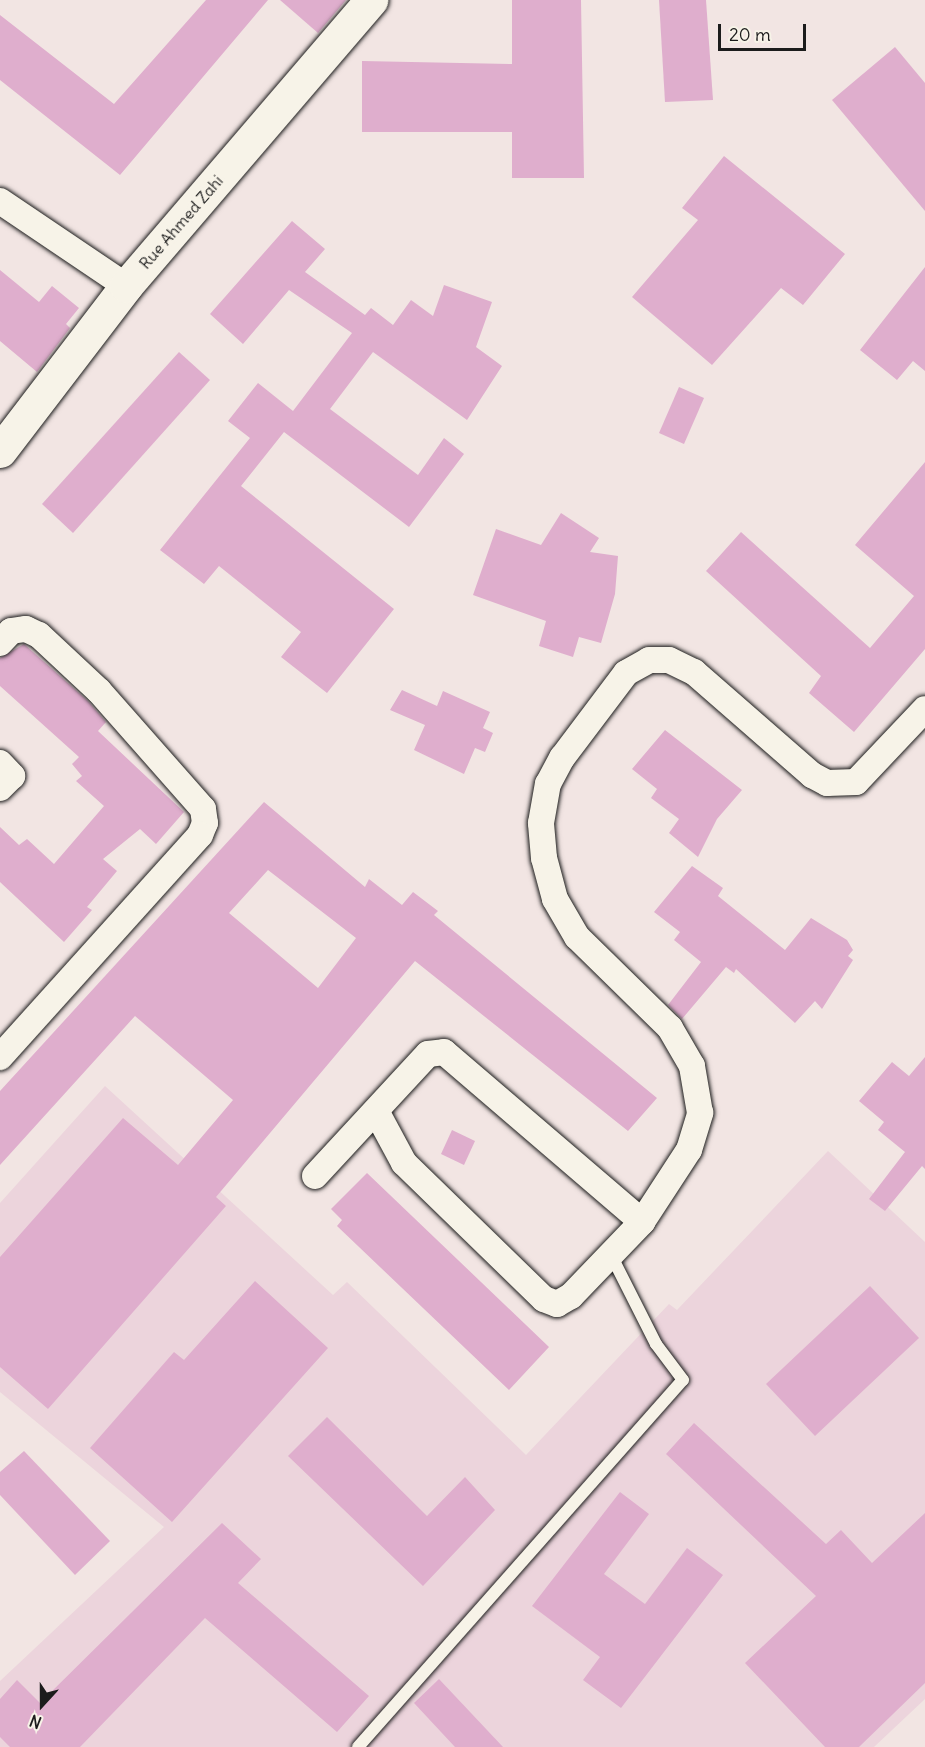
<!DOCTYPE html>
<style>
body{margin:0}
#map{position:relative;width:925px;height:1747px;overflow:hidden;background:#f2e5e3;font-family:Delius,sans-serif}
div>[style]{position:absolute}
.built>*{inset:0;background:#ecd4dc}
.building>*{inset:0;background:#dfaecd}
.roads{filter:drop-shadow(0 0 2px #1c1c1c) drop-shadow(0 0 2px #1c1c1c)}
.lane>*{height:12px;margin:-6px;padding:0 6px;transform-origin:6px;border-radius:6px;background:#f7f3e8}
.street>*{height:26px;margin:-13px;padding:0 13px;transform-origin:13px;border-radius:13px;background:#f7f3e8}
.secondary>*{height:33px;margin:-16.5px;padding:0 16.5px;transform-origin:16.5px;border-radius:16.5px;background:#f7f3e8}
span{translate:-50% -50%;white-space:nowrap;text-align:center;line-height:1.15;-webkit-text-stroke:6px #f7f3e8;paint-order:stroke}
.street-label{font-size:16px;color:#1c1c1c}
.north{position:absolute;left:12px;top:1675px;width:60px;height:60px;-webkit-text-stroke:4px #f7f3e8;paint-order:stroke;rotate:201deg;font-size:16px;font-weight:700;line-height:24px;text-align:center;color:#1c1c1c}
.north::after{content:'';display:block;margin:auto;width:21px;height:27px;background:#1c1c1c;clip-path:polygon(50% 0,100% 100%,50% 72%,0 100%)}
.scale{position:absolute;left:718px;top:24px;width:88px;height:27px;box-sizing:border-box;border:3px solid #1c1c1c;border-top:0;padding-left:8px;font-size:18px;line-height:21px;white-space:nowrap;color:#1c1c1c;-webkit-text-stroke:4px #f7f3e8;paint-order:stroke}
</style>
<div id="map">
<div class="built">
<div style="clip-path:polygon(105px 1086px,333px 1295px,347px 1282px,526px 1455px,669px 1304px,677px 1310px,828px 1151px,925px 1242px,925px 1699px,874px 1747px,0 1747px,0 1681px,164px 1527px,0 1392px,0 1203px)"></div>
</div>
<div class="building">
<div style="clip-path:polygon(206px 0,268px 0,120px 175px,0 80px,0 15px,114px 104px)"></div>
<div style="clip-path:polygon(280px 0,346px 0,318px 33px)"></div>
<div style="clip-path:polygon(512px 0,581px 0,584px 178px,512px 178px,512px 132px,362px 132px,362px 61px,512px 64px)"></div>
<div style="clip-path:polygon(659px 0,706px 0,713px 100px,665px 102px)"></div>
<div style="clip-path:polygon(895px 47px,925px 83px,925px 211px,832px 100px)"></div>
<div style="clip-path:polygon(724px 156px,845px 254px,803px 305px,781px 288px,712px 365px,632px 297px,698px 220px,682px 208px)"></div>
<div style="clip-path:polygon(292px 221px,325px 249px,305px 272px,365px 315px,371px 308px,393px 325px,411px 300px,433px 316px,444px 285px,492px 302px,476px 347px,502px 366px,467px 420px,373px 352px,330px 409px,418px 475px,444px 438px,464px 454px,409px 527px,284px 432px,241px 486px,394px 609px,327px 693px,281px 657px,301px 632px,219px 566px,204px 584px,160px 550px,250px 438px,228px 421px,258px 383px,293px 411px,352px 333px,289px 290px,243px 344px,210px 314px)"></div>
<div style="clip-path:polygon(925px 267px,925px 371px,913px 361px,897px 380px,860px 350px)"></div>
<div style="clip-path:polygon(0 270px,39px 302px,52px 286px,79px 308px,66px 324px,70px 328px,37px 372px,0 341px)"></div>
<div style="clip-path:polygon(179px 352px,210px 380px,73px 533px,42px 504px)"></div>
<div style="clip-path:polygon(679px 387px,704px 398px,684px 444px,659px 433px)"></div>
<div style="clip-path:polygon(925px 462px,925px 649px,854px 732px,809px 693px,821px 676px,706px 571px,741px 532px,870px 648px,914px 596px,855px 545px)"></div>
<div style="clip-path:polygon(561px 513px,599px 538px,590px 552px,618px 556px,615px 594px,601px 643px,579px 637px,573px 657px,539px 646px,546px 621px,473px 595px,496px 529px,541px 545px)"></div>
<div style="clip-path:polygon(24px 644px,88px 701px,106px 722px,98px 731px,184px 812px,156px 844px,140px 829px,103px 859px,117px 871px,87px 907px,92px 910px,64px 942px,0 882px,0 827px,19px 845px,27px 839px,54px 864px,104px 806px,76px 781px,82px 776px,72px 764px,79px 757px,0 686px,0 658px)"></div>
<div style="clip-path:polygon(402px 690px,437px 706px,443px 691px,490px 712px,483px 728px,493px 733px,485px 752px,475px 748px,464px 774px,414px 750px,425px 725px,390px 710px)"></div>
<div style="clip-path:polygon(665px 730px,742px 790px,717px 819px,698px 857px,669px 833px,679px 819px,651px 798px,657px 789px,632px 769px)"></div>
<div style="clip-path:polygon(evenodd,264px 802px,365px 887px,369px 879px,402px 905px,413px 892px,438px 911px,434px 915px,657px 1098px,628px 1131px,415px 961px,216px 1197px,226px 1206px,48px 1409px,0 1367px,0 1257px,123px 1118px,178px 1165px,233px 1100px,135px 1016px,0 1165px,0 1091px,264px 802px,268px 870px,356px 938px,318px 988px,229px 913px,268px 870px)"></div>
<div style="clip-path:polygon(692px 866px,723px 888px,718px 896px,785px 950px,811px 918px,847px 940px,853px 950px,848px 956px,853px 960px,822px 1009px,815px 1001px,795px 1023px,736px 969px,734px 973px,726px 967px,682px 1019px,668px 1005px,701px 962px,674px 940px,680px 932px,654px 912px)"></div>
<div style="clip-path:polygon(925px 1057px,925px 1169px,922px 1166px,885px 1211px,869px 1199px,905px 1152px,878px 1130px,884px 1122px,859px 1101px,892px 1062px,909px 1076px)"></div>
<div style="clip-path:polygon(452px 1130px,475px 1141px,464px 1165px,441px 1154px)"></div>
<div style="clip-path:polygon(367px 1173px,549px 1347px,509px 1390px,337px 1226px,342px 1220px,331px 1209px)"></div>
<div style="clip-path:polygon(255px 1281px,328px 1348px,172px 1522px,90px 1448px,174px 1352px,184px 1360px)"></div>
<div style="clip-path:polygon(870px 1286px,919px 1338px,815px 1436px,766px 1384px)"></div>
<div style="clip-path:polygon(327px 1417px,427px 1516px,465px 1477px,495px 1510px,423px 1586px,288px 1456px)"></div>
<div style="clip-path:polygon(694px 1423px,826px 1544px,841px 1530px,872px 1563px,925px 1513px,925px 1683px,859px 1747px,825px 1747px,745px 1663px,816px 1596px,666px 1454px)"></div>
<div style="clip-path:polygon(24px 1451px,110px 1541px,75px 1575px,0 1495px,0 1472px)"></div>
<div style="clip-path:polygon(620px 1492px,649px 1514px,604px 1574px,645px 1604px,687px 1548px,723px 1575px,621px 1708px,583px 1680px,600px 1657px,532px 1606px)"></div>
<div style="clip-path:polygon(222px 1523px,261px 1559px,238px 1583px,369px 1696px,337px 1732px,205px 1618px,80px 1747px,10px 1747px,0 1737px,0 1699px,17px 1680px,40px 1703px)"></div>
<div style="clip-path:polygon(439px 1679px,503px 1747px,455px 1747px,414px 1703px)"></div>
</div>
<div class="roads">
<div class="lane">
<div style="left:358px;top:1747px;width:490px;rotate:-48.5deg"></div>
<div style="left:683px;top:1380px;width:45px;rotate:-126.9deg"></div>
<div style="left:656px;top:1344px;width:100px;rotate:-116.8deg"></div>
</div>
<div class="street">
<div style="left:0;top:201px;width:152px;rotate:34deg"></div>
<div style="left:0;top:643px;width:16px;rotate:-47deg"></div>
<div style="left:11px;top:631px;width:15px;rotate:-8deg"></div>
<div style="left:26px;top:629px;width:14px;rotate:25deg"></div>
<div style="left:39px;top:635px;width:82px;rotate:43deg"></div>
<div style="left:99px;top:691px;width:157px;rotate:48.6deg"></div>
<div style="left:203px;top:809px;width:14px;rotate:82deg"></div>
<div style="left:205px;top:823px;width:13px;rotate:113deg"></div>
<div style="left:200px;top:835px;width:299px;rotate:132deg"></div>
<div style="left:0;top:763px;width:18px;rotate:47deg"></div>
<div style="left:12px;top:776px;width:17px;rotate:135deg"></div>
<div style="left:376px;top:1111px;width:59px;rotate:61.7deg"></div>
<div style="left:404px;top:1163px;width:195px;rotate:44.2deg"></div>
<div style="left:544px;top:1299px;width:14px;rotate:21deg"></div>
<div style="left:557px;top:1304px;width:16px;rotate:-30deg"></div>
<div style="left:571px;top:1296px;width:103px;rotate:-46.2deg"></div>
<div style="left:642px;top:1222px;width:86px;rotate:-56.9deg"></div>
<div style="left:689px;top:1150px;width:39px;rotate:-73deg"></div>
<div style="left:700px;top:1113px;width:48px;rotate:-99.7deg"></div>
<div style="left:692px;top:1066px;width:44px;rotate:-120.1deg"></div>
<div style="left:670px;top:1028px;width:130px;rotate:-135.6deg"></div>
<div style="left:577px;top:937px;width:44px;rotate:-120.1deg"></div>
<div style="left:555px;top:899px;width:42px;rotate:-105deg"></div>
<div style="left:544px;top:858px;width:35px;rotate:-95deg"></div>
<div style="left:541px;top:823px;width:40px;rotate:-80deg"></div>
<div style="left:548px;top:784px;width:30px;rotate:-62deg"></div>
<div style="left:562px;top:758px;width:106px;rotate:-53deg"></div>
<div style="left:626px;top:673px;width:26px;rotate:-29deg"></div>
<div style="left:649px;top:660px;width:20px"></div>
<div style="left:669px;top:660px;width:28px;rotate:26deg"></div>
<div style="left:694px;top:672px;width:157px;rotate:41.1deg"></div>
<div style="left:812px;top:775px;width:17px;rotate:28deg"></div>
<div style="left:827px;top:783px;width:29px;rotate:-2deg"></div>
<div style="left:856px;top:782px;width:100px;rotate:-46.6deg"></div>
<div style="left:315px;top:1176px;width:166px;rotate:-47.2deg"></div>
<div style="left:428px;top:1054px;width:16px;rotate:-7deg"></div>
<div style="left:444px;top:1052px;width:261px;rotate:40.6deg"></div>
</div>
<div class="secondary">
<div style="left:0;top:451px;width:208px;rotate:-52.6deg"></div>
<div style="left:126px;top:286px;width:377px;rotate:-49.4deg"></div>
</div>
</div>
<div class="street-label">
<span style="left:181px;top:222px;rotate:-49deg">Rue Ahmed Zahi</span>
</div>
<div class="north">N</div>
<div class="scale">20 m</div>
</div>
